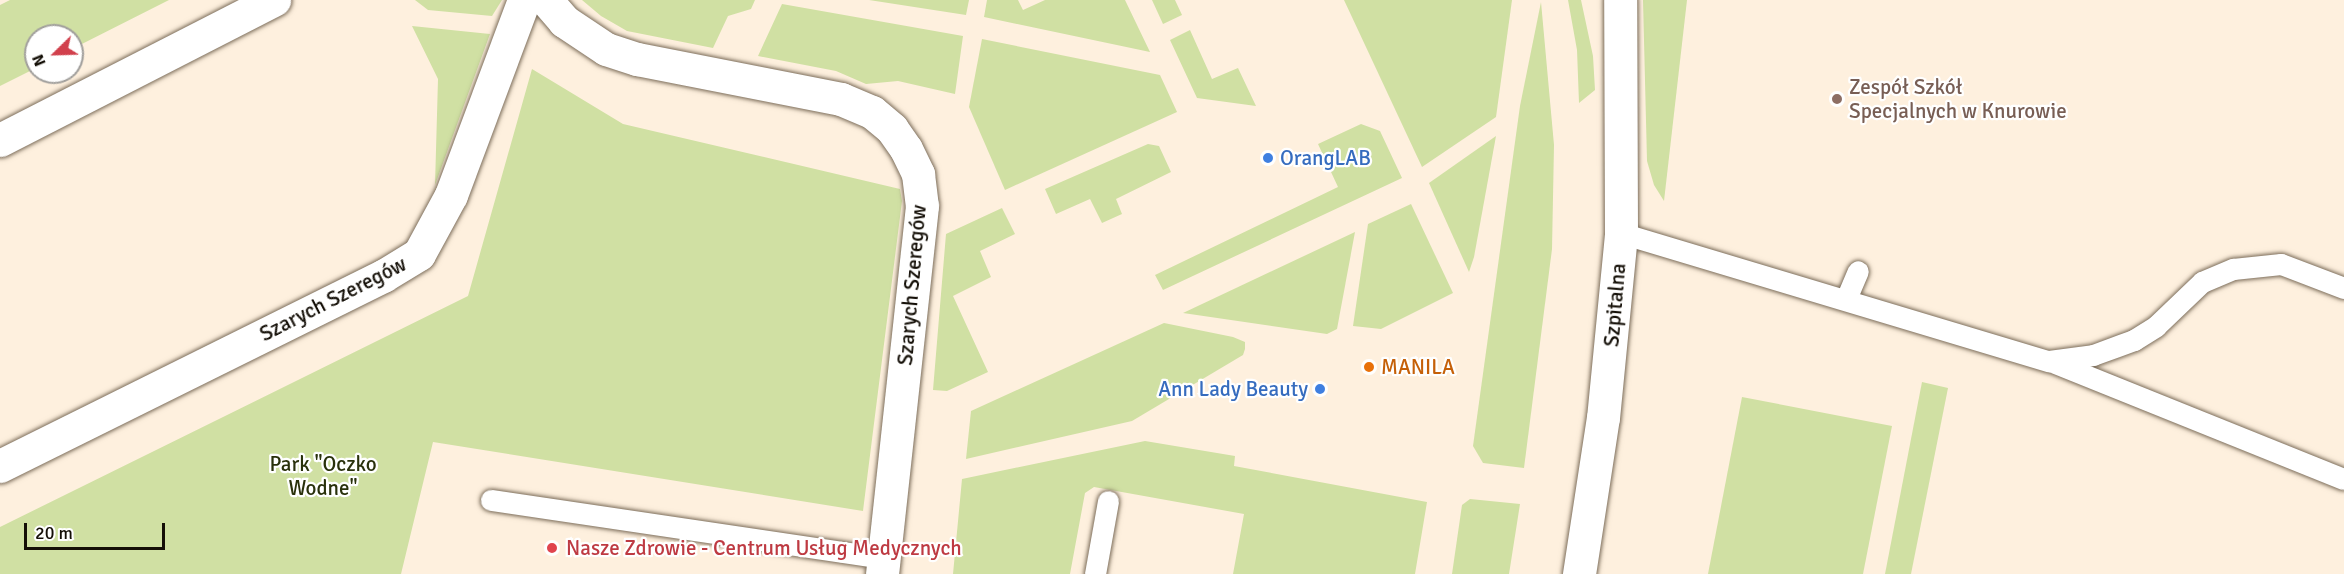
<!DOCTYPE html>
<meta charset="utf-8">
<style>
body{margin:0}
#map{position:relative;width:2344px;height:574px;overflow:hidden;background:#fef0de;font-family:Signika,sans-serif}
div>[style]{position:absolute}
.green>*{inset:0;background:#d0e0a3}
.roads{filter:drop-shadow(0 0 2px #7c6d5a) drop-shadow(0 0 2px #7c6d5a)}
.service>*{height:21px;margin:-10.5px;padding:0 10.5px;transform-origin:10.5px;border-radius:10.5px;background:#fff}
.minor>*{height:33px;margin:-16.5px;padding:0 16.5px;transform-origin:16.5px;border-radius:16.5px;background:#fff}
.tertiary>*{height:33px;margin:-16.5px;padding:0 16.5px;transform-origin:16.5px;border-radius:16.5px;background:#fff}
.dots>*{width:16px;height:16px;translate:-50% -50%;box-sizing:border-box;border:3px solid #fff;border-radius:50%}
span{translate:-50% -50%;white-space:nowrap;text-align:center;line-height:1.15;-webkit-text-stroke:4.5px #fff;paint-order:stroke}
.education-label{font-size:21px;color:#785e54}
.left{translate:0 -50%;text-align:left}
.shop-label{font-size:21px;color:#366cbe}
.right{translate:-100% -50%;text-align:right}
.street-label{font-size:21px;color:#140f07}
.food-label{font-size:21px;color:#c56008}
.park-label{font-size:21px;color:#29310b}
.health-label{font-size:21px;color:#be3a42}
.north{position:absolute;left:24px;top:24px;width:60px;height:60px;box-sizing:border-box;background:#fff;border:2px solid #a19f9c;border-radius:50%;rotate:247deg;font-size:16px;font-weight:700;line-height:24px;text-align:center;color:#140f07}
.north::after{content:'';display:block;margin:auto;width:21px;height:27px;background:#d1404c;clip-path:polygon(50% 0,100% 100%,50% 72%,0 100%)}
.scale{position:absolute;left:24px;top:523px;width:141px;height:27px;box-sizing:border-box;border:3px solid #140f07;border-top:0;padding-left:8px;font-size:18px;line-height:21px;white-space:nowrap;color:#140f07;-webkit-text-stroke:4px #fff;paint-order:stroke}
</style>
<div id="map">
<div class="green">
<div style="clip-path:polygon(10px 0,169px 0,72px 49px,72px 36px,36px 36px,36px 68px,0 86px,0 5px)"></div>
<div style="clip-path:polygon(415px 0,502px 0,492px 16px,428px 10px)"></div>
<div style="clip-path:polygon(582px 0,755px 0,751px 9px,728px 16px,713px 48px,627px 31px,601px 16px)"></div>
<div style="clip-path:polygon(869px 0,969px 0,966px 15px)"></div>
<div style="clip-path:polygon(987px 0,1018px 0,1023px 10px,1045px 0,1125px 0,1150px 52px,984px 17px)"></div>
<div style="clip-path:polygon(1152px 0,1175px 0,1182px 15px,1163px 24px)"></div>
<div style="clip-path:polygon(1344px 0,1512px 0,1496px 117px,1422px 167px)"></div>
<div style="clip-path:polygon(1568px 0,1581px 0,1593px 56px,1595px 90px,1579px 103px,1577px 50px)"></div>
<div style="clip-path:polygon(1643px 0,1687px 0,1664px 201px,1654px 185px,1647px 161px)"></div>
<div style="clip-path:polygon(1541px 2px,1554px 145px,1552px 249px,1524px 468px,1483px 463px,1473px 446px,1520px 106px)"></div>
<div style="clip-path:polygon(782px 4px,963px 36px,955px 94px,898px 81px,866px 84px,836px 71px,758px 56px)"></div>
<div style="clip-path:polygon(412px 26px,490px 34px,435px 185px,438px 79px)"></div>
<div style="clip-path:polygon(1190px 30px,1212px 79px,1238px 68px,1256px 106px,1197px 98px,1170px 40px)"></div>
<div style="clip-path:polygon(982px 39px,1160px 75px,1177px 112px,1005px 190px,969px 107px)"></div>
<div style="clip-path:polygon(532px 69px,623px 124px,900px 189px,902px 201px,863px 511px,433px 442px,401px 574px,0 574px,0 527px,468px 296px)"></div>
<div style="clip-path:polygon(1361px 124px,1380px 131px,1402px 178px,1163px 290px,1155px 275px,1338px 187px,1318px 144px)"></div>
<div style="clip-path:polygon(1496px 136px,1474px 257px,1469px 272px,1429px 183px)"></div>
<div style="clip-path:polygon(1148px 144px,1159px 146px,1171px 172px,1116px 199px,1122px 214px,1102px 223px,1090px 199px,1056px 214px,1045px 189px)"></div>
<div style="clip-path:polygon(1411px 204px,1453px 293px,1381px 329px,1353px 326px,1368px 224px)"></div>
<div style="clip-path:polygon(1002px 208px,1015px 234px,980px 251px,991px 277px,953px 296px,988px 372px,947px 391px,933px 390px,946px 234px)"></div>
<div style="clip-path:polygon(1355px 232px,1337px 329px,1327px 334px,1183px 313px)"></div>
<div style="clip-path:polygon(1164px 323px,1233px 337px,1245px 342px,1245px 349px,1243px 355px,1132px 421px,966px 459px,971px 411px)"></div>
<div style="clip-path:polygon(1922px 382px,1948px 388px,1911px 574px,1885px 574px)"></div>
<div style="clip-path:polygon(1742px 397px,1892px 426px,1863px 574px,1708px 574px)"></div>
<div style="clip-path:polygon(1145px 441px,1235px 456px,1234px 466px,1427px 502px,1415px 574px,1233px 574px,1244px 514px,1094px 487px,1085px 493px,1070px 574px,953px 574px,962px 479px)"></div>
<div style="clip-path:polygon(1470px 499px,1520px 504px,1509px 574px,1452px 574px,1462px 505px)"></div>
</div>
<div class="roads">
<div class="service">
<div style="left:1621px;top:233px;width:447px;rotate:16.7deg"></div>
<div style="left:2049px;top:361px;width:44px;rotate:-7.8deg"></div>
<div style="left:2093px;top:355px;width:44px;rotate:-20.1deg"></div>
<div style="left:2134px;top:340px;width:26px;rotate:-32deg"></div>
<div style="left:2156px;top:326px;width:64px;rotate:-43.7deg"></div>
<div style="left:2202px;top:282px;width:34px;rotate:-23deg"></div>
<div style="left:2233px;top:269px;width:48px;rotate:-5.9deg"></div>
<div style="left:2281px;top:264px;width:67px;rotate:20.9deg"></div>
<div style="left:1846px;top:299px;width:30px;rotate:-67deg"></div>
<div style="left:2055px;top:363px;width:311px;rotate:21.9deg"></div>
<div style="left:491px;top:500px;width:397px;rotate:8.4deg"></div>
<div style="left:1095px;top:574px;width:74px;rotate:-79.9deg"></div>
</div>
<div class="minor">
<div style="left:546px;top:0;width:28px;rotate:49deg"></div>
<div style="left:564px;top:21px;width:50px;rotate:33.7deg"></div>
<div style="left:606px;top:49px;width:33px;rotate:18deg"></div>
<div style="left:637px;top:59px;width:208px;rotate:11.1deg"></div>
<div style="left:841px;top:99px;width:34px;rotate:23deg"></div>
<div style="left:872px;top:112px;width:26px;rotate:40deg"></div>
<div style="left:892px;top:129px;width:24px;rotate:55deg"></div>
<div style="left:906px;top:149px;width:28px;rotate:64deg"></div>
<div style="left:918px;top:174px;width:32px;rotate:83deg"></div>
<div style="left:922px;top:206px;width:370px;rotate:96.2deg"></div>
<div style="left:0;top:140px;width:308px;rotate:-27.1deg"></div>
<div style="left:0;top:466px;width:428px;rotate:-26.4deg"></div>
<div style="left:383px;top:276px;width:42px;rotate:-31.4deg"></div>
<div style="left:419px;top:254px;width:67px;rotate:-61.5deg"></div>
<div style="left:451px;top:195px;width:208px;rotate:-69.5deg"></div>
</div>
<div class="tertiary">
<div style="left:1579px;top:574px;width:158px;rotate:-81.3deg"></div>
<div style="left:1603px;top:418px;width:186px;rotate:-84.4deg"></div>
<div style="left:1621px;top:233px;width:233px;rotate:-90.2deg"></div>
</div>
</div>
<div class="dots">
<div style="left:1837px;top:99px;background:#8d6e63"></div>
<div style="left:1268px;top:158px;background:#3f7fe0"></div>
<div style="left:1369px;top:367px;background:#e8710a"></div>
<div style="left:1320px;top:389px;background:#3f7fe0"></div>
<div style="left:552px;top:548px;background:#e0444e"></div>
</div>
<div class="education-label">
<span class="left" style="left:1849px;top:99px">Zespół Szkół<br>Specjalnych w Knurowie</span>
</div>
<div class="shop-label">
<span class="left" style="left:1280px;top:158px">OrangLAB</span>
<span class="right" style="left:1308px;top:389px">Ann Lady Beauty</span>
</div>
<div class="street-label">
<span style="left:912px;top:285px;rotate:-85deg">Szarych Szeregów</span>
<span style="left:333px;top:299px;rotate:-27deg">Szarych Szeregów</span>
<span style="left:1615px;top:305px;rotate:-85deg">Szpitalna</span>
</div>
<div class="food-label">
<span class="left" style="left:1381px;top:367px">MANILA</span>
</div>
<div class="park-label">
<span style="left:323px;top:476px">Park "Oczko<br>Wodne"</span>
</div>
<div class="health-label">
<span class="left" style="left:566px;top:548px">Nasze Zdrowie - Centrum Usług Medycznych</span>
</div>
<div class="north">N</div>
<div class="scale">20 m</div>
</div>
